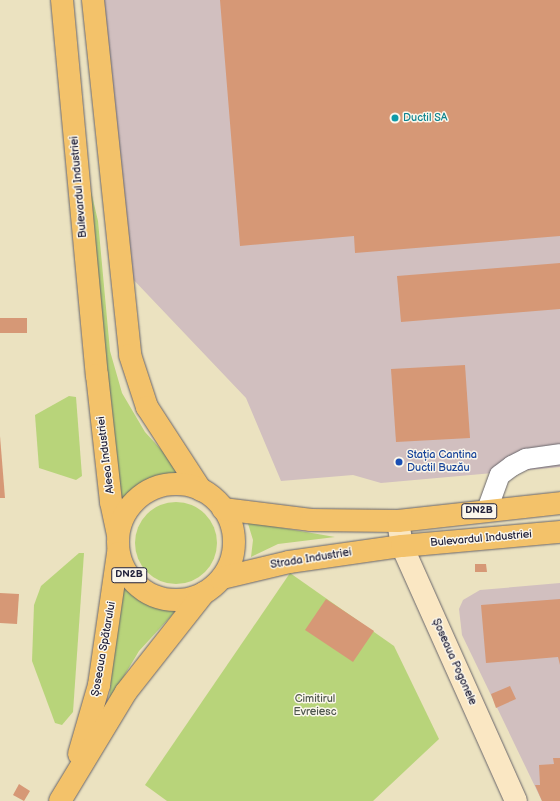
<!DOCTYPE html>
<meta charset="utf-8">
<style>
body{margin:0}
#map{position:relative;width:560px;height:801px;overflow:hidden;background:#ebe2c0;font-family:"Balsamiq Sans",sans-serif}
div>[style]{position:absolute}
.industrial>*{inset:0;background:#d1bfbf}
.green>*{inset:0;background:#b8d47a}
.round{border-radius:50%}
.building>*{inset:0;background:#d69876}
.roads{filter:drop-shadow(0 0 1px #68656a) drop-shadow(0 0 1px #68656a)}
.street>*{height:20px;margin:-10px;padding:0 10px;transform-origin:10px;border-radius:10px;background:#fff}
.secondary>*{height:22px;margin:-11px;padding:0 11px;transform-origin:11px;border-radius:11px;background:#fae7c3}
.primary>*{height:22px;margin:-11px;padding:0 11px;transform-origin:11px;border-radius:11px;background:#f3c26a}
.primary>.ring{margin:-11px;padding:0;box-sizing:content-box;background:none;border:22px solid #f3c26a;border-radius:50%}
.dots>*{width:11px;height:11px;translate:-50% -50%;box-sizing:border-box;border:2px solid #fbf7ec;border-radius:50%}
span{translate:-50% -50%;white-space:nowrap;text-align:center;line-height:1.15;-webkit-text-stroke:3px #fbf7ec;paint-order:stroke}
.shield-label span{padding:1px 3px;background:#fbf7ec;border:1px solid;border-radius:3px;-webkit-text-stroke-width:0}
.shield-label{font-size:10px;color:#22223b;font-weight:700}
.culture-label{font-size:11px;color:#0d838f}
.left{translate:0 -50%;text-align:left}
.street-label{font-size:11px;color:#22223b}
.transit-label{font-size:11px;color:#164399}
.park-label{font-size:11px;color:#4f574e}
</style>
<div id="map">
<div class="industrial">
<div style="clip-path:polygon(101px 0,560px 0,560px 467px,381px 483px,353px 475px,281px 481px,246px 398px,129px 275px)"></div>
<div style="clip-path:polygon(560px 583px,560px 801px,542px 801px,462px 635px,459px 609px,463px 600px,480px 590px)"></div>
</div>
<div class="green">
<div style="clip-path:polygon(86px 170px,98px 221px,110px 351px,122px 393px,145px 432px,188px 479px,159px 483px,138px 492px,120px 511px)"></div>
<div style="clip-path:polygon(69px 396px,76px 397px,82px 476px,76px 480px,39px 468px,35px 415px)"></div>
<div class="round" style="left:135px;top:502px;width:82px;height:82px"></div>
<div style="clip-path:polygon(246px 517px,271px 526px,335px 537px,278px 544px,251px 557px,253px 540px)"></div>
<div style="clip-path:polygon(79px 553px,84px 553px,73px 712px,62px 725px,55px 723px,32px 661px,34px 605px,41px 586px)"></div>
<div style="clip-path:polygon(290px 573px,394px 646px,439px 739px,373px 801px,167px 801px,145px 785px)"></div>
<div style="clip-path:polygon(121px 577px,149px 600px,172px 605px,183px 603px,139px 651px,109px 701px)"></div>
</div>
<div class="building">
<div style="clip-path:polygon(220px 0,560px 0,560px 236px,355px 253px,354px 236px,240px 246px)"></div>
<div style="clip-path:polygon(560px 263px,560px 309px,401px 322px,397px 276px)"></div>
<div style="clip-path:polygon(0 318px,27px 318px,27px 333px,0 333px)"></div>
<div style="clip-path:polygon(465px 365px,470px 438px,396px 442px,391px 369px)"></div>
<div style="clip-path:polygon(0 436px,5px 498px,0 498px)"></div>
<div style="clip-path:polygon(475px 564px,486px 564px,487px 572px,475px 572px)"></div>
<div style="clip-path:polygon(0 593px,19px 594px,17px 624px,0 623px)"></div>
<div style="clip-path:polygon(326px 599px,374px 631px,353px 662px,305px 630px)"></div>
<div style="clip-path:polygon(560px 599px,560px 665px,558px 657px,486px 663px,481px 605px)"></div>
<div style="clip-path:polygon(510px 686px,516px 699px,496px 708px,491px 694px)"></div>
<div style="clip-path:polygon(553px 758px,560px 758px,560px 801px,542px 801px,535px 785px,540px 785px,539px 765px,554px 764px)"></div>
<div style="clip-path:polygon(19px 784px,30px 791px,24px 801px,13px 795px)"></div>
</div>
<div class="roads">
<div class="street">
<div style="left:487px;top:510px;width:37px;rotate:-70deg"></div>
<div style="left:500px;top:475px;width:15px;rotate:-37deg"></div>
<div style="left:512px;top:466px;width:16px;rotate:-27deg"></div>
<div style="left:526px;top:459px;width:34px;rotate:-8deg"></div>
</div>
<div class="secondary">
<div style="left:398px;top:521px;width:25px;rotate:81deg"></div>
<div style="left:402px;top:546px;width:279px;rotate:65.9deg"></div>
</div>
<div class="primary">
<div style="left:62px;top:0;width:377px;rotate:84.7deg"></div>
<div style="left:97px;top:375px;width:128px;rotate:83.7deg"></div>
<div style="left:111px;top:502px;width:33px;rotate:78deg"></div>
<div style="left:93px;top:0;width:357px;rotate:84deg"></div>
<div style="left:130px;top:355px;width:55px;rotate:71.9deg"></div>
<div style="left:147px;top:407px;width:99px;rotate:57deg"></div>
<div class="ring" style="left:118px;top:484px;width:94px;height:94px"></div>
<div style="left:223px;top:509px;width:89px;rotate:7.1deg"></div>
<div style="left:311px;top:520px;width:87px;rotate:0.7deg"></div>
<div style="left:398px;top:521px;width:163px;rotate:-6.3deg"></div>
<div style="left:222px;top:578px;width:69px;rotate:-13.4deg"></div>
<div style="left:289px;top:562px;width:114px;rotate:-8.1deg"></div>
<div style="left:402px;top:546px;width:159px;rotate:-5.1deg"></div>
<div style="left:79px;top:754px;width:72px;rotate:-73.8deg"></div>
<div style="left:99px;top:685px;width:133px;rotate:-81.8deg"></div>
<div style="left:60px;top:801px;width:127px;rotate:-58.8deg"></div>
<div style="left:126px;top:692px;width:126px;rotate:-51.8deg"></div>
</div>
</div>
<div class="dots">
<div style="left:395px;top:118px;background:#0f9aa8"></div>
<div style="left:399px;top:462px;background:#1a4fb4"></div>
</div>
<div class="shield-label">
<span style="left:479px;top:511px">DN2B</span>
<span style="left:129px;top:575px">DN2B</span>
</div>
<div class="culture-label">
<span class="left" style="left:403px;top:118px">Ductil SA</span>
</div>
<div class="street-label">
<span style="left:79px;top:187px;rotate:-95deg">Bulevardul Industriei</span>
<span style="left:106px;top:455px;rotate:-97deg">Aleea Industriei</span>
<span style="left:481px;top:539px;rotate:-5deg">Bulevardul Industriei</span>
<span style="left:311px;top:559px;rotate:-9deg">Strada Industriei</span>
<span style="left:104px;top:649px;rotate:-80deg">Șoseaua Spătarului</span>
<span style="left:454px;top:662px;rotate:66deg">Șoseaua Pogonele</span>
</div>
<div class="transit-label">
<span class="left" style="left:407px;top:462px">Stația Cantina<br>Ductil Buzău</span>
</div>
<div class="park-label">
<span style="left:315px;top:706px">Cimitirul<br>Evreiesc</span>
</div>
</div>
